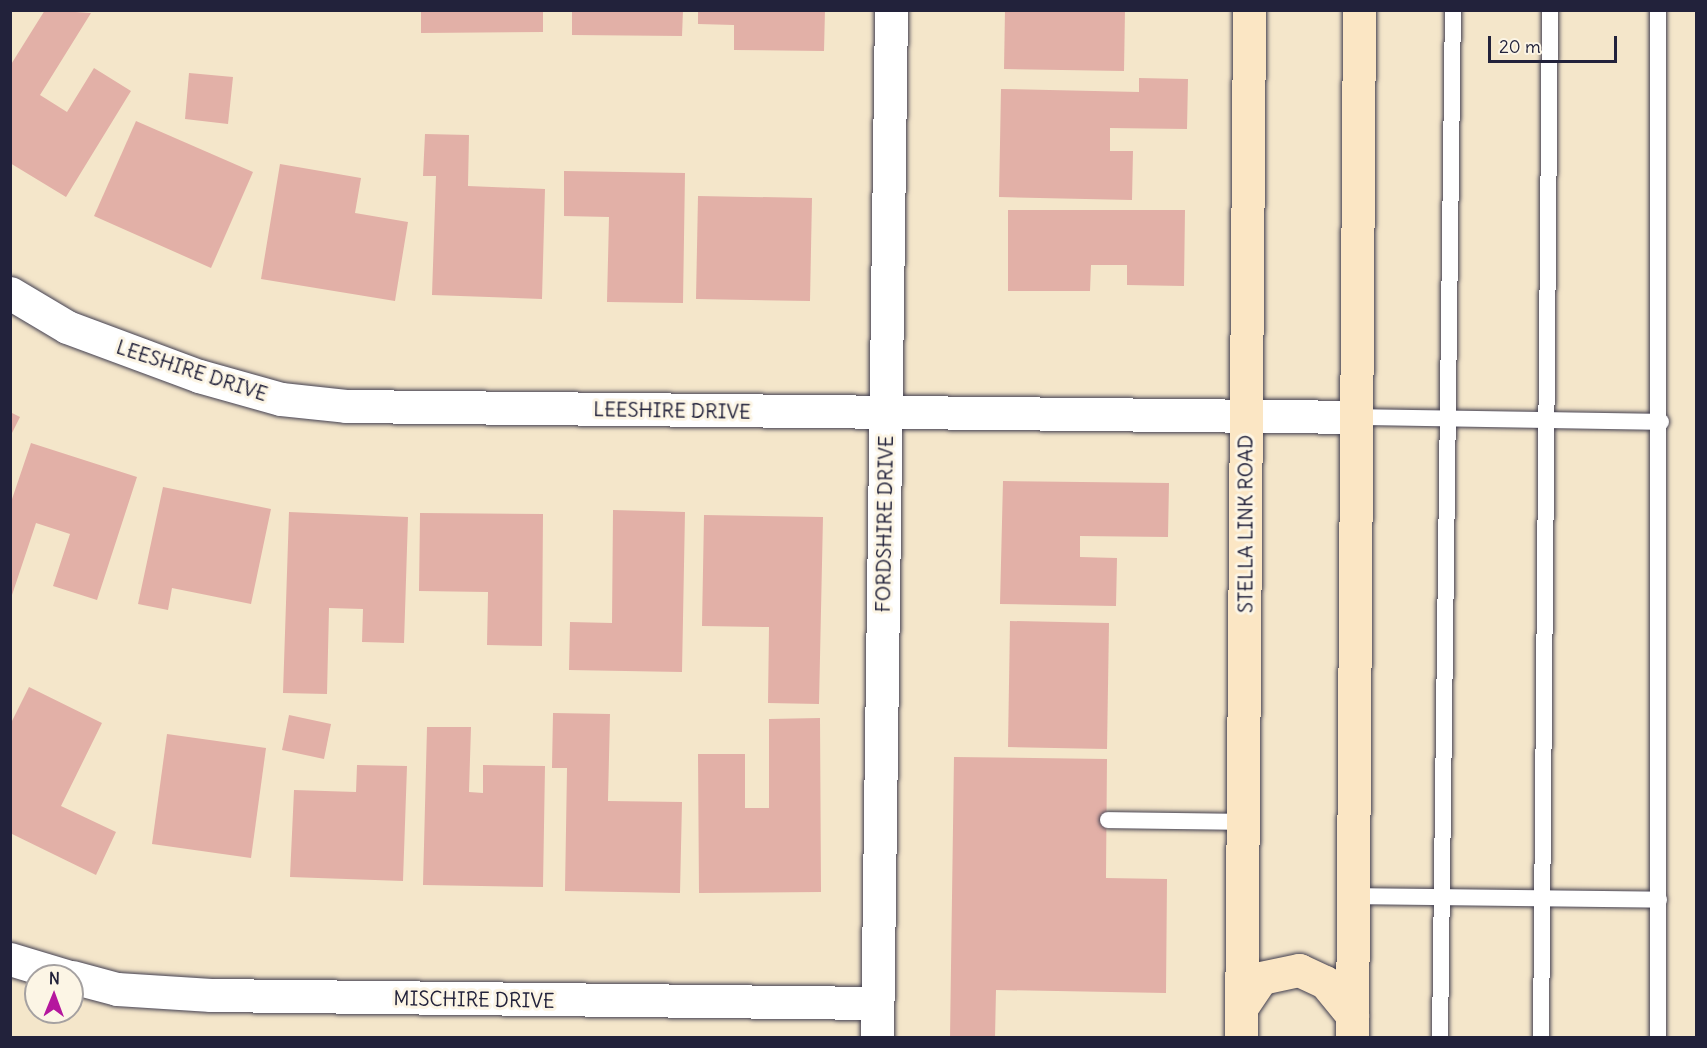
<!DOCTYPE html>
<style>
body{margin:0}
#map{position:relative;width:1707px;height:1048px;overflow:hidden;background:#f4e6ca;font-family:Delius,sans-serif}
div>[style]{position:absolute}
.building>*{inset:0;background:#e2b0a7}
.roads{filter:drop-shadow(0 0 2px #423f50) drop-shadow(0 0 2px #423f50)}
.service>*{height:16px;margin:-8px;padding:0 8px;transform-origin:8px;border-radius:8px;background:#fff}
.minor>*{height:33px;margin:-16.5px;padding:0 16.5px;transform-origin:16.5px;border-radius:16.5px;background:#fff}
.secondary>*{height:33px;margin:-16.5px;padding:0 16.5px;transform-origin:16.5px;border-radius:16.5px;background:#fbe6c4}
span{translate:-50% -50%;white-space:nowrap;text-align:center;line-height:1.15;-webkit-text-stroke:6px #fcf5e5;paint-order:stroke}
.street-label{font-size:20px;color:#22223b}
.frame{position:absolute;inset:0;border:12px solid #22223b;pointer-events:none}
.north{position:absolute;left:24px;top:964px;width:60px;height:60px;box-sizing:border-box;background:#fcf5e5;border:2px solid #a5a1a1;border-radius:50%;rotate:1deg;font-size:16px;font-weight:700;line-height:24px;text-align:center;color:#22223b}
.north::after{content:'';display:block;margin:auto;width:21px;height:27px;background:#b5179e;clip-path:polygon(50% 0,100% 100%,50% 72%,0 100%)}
.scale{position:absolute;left:1488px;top:36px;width:129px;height:27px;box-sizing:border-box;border:3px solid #22223b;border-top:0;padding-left:8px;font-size:18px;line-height:21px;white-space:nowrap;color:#22223b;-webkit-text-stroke:4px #fcf5e5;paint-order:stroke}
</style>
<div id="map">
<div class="building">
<div style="clip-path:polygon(45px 10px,91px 13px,40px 95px,67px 112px,94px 68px,131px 91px,66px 197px,10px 163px,10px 66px)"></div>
<div style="clip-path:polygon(421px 10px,543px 10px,543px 32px,421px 33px)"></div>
<div style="clip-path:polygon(572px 10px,683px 10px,682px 36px,572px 35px)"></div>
<div style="clip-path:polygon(698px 10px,825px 10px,824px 51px,734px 50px,734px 25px,698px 24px)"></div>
<div style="clip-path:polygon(1005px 10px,1125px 10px,1124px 71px,1004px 69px)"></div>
<div style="clip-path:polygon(189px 73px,233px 77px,228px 124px,185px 119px)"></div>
<div style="clip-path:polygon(1139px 78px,1188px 79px,1187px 129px,1110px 128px,1110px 151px,1133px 151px,1132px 200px,999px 197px,1001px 89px,1139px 92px)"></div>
<div style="clip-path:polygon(136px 121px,253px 172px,211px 268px,94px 216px)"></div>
<div style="clip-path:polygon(425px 134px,469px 135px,468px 186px,545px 189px,542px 299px,432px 295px,436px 176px,423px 176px)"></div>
<div style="clip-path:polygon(280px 164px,361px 178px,355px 213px,408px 222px,395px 301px,261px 279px)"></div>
<div style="clip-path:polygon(564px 171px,685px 173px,683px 303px,607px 302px,609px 217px,564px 216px)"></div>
<div style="clip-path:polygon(698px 196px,812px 198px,810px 301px,696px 299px)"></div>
<div style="clip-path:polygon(1008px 210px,1185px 210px,1184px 286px,1127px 285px,1127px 265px,1091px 265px,1090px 291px,1008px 291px)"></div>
<div style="clip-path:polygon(10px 412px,20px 417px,10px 437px)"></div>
<div style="clip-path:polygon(31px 443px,137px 477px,97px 600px,53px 586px,70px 534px,36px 523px,10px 601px,10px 505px)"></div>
<div style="clip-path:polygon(1003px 481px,1169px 483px,1168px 537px,1080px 536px,1080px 557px,1117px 558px,1116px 606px,1000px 604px)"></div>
<div style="clip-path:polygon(163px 487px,271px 509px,251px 604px,172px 588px,168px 610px,138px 604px)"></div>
<div style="clip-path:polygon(613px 510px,685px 512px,682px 672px,569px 670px,570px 622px,612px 623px)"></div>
<div style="clip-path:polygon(289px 512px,408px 517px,404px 643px,362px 642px,363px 609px,329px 608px,327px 694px,283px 693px)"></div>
<div style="clip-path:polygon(420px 513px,543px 514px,542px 646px,487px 645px,488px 592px,419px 591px)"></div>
<div style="clip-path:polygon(704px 515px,823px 517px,819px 704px,768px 703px,769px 627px,702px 626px)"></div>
<div style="clip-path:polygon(1010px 621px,1109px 623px,1107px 749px,1008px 747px)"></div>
<div style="clip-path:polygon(29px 687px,102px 723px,61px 806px,116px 832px,96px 875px,10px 833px,10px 725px)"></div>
<div style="clip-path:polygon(553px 713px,610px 714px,608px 801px,682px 802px,680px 893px,565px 891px,567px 768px,552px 768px)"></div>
<div style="clip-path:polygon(289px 715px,331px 724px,324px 759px,282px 750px)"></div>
<div style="clip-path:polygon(820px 718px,821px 892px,699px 893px,698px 754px,745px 754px,745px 808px,769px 808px,769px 719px)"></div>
<div style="clip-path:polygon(427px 727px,471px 727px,469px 792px,483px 793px,483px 765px,545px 766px,543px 887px,423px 885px)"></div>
<div style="clip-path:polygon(167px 734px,266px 748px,251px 858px,152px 844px)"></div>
<div style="clip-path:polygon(954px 757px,1107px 759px,1106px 878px,1167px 879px,1166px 993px,996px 990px,995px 1038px,950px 1038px)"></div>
<div style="clip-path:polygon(357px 765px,407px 766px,403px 881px,290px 877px,294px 790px,356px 792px)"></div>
</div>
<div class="roads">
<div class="service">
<div style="left:1658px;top:10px;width:1028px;rotate:90deg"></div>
<div style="left:1357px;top:417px;width:304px;rotate:0.9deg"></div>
<div style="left:1108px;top:820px;width:135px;rotate:0.8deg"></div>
<div style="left:1353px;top:896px;width:306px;rotate:0.7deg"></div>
<div style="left:1440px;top:1038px;width:1028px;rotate:-89.28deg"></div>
<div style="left:1541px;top:1038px;width:1028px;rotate:-89.5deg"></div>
</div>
<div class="minor">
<div style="left:10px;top:293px;width:66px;rotate:30.8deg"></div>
<div style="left:67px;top:327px;width:141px;rotate:20.4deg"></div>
<div style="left:199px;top:376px;width:85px;rotate:15.7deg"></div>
<div style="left:281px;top:399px;width:65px;rotate:6.1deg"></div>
<div style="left:346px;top:406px;width:1011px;rotate:0.62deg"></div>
<div style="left:10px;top:959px;width:59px;rotate:16.9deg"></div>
<div style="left:72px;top:977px;width:47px;rotate:14.9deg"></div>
<div style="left:117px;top:989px;width:94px;rotate:3.7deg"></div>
<div style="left:211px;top:995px;width:666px;rotate:0.69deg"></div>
<div style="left:877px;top:1038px;width:1028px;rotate:-89.22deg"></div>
</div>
<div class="secondary">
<div style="left:1241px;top:1008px;width:36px;rotate:-56deg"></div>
<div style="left:1261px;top:978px;width:39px;rotate:-12deg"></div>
<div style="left:1299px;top:970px;width:29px;rotate:25deg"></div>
<div style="left:1325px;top:982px;width:43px;rotate:50.7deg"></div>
<div style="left:1241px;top:1038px;width:1028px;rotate:-89.55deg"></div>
<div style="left:1352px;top:1038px;width:1028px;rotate:-89.61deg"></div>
</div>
</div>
<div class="street-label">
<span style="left:192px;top:370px;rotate:18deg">LEESHIRE DRIVE</span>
<span style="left:672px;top:410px;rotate:1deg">LEESHIRE DRIVE</span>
<span style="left:884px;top:524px;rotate:-89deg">FORDSHIRE DRIVE</span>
<span style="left:1245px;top:524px;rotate:-90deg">STELLA LINK ROAD</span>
<span style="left:474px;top:999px;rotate:1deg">MISCHIRE DRIVE</span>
</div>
<div class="frame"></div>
<div class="north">N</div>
<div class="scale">20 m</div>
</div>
